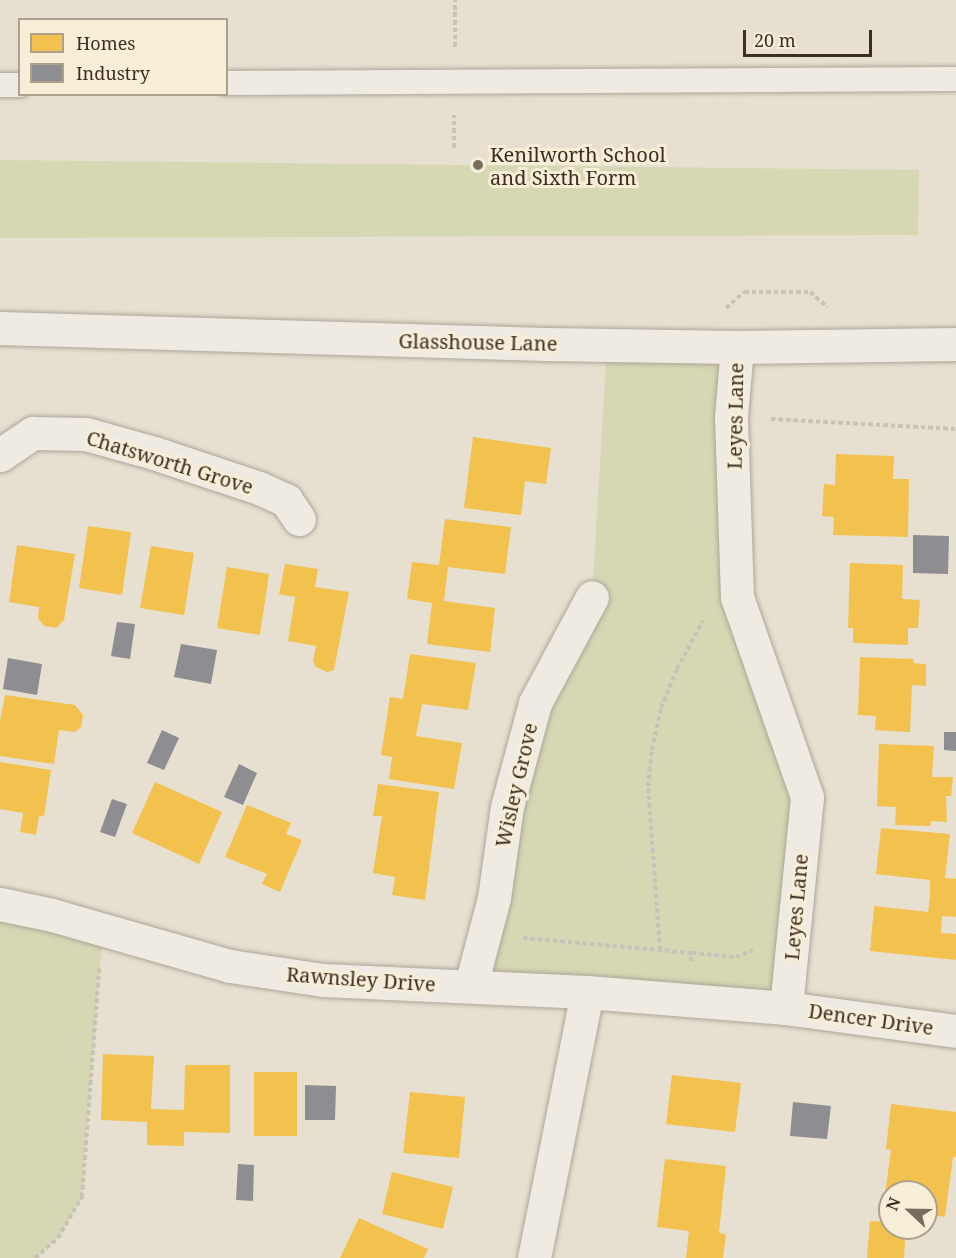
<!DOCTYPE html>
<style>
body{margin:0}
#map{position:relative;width:956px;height:1258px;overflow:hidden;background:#e7e0d1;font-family:"Noto Serif",serif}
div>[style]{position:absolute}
.green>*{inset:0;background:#d6d7b3}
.homes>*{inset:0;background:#f2c14e}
.industry>*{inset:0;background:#8d8d92}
.path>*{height:4px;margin-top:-2px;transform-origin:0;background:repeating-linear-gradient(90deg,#c8c2b9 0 4.5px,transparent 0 7.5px)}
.roads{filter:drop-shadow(0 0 2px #ada599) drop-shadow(0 0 2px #ada599)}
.lane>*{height:24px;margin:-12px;padding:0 12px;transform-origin:12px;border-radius:12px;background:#efebe3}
.street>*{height:33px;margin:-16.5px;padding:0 16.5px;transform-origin:16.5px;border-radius:16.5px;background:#efebe3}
.secondary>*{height:33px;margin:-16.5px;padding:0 16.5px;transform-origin:16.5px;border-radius:16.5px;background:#efebe3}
.dots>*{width:16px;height:16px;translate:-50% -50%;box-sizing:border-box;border:3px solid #f7eed8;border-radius:50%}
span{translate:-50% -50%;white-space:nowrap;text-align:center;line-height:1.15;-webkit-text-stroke:6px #f7eed8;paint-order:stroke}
.poi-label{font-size:20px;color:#3d2e20}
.left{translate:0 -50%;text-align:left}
.street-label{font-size:20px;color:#3d2e20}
.legend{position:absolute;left:18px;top:18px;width:210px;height:78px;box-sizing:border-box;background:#f7eed8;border:2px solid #ada18e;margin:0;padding:8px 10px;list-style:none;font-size:18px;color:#3d2e20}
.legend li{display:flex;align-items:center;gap:12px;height:30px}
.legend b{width:30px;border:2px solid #ada18e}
.north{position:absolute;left:878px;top:1180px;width:60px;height:60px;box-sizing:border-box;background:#f7eed8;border:2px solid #ada18e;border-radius:50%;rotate:292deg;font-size:16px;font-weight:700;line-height:24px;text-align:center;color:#3d2e20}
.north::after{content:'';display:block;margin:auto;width:21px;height:27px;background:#786c5e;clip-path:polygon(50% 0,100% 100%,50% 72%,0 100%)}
.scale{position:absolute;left:743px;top:30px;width:129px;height:27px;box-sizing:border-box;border:3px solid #3d2e20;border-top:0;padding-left:8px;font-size:18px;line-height:21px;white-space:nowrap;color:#3d2e20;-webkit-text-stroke:4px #f7eed8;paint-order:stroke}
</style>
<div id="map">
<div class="green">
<div style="clip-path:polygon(0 160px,919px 170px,918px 235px,0 238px)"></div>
<div style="clip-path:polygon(607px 345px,737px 347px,737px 597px,807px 797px,786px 1008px,471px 985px,507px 807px,592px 597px)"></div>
<div style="clip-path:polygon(0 904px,103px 930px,82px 1197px,58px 1238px,35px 1258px,0 1258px)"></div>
</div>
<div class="homes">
<div style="clip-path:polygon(473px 437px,551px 448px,546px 484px,525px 481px,521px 515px,464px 508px)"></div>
<div style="clip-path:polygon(836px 454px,894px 456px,893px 479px,909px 479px,908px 537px,833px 535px,834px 517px,822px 516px,824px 484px,835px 485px)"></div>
<div style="clip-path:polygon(445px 519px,511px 527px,505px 574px,448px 567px,444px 601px,495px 608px,490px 652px,427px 644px,432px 603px,407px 599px,412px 562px,439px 565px)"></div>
<div style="clip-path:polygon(88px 526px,131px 532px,122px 595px,79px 588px)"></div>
<div style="clip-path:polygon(17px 545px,75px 554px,64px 620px,56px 628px,44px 626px,38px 618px,39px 607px,9px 602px)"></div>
<div style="clip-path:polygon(151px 546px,194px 553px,184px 615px,140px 608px)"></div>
<div style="clip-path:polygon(850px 563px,903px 565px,902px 599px,920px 600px,918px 628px,908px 628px,908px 645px,853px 643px,853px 628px,848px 628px)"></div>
<div style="clip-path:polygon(285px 564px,318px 569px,315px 587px,349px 592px,334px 670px,327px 672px,316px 667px,313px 661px,316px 646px,288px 641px,295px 597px,279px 594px)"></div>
<div style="clip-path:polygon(227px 567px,269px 574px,260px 635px,217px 628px)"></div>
<div style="clip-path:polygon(410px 654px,476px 663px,468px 710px,422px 704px,416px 736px,462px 743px,454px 789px,389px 779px,392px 757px,381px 755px,390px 697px,403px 699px)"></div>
<div style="clip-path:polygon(860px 657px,914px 659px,913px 663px,926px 664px,926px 686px,912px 685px,910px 732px,875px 730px,876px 716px,858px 715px)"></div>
<div style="clip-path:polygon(5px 695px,75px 705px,83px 715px,81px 727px,75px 732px,59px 730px,54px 764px,0 756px,0 721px)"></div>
<div style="clip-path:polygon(879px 744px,934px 746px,932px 777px,953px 777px,951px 796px,946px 796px,947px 822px,931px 821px,930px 826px,895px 825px,896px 807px,877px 806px)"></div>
<div style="clip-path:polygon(0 762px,51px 770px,44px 816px,39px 816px,36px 835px,20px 832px,23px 813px,0 809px)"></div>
<div style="clip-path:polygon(155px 782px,222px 812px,199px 864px,132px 833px)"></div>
<div style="clip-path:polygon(378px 784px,439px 792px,425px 900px,392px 895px,395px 877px,373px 873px,382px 816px,373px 816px)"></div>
<div style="clip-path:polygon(247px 805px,291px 823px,286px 834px,302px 840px,280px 892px,262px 884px,267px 874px,225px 857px)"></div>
<div style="clip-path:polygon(881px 828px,950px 834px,945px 878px,956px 879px,956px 917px,942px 916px,941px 933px,956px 934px,956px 960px,870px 951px,874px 906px,928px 912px,930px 896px,930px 880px,876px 874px)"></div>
<div style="clip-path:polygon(103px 1054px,154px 1056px,151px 1109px,184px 1110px,185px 1065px,230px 1065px,230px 1133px,184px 1132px,184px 1146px,147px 1145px,147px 1122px,101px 1120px)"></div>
<div style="clip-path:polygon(254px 1072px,297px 1072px,297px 1136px,254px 1136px)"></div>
<div style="clip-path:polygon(672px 1075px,741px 1083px,735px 1132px,666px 1124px)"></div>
<div style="clip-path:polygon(410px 1092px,465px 1097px,459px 1158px,403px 1153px)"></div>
<div style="clip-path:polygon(891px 1104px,956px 1112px,956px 1157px,953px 1157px,945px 1217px,926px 1214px,926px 1192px,890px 1192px,890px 1210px,883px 1209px,891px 1150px,886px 1149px)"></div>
<div style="clip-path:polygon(665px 1159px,726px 1166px,719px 1233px,726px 1234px,723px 1258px,686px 1258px,689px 1231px,657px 1227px)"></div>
<div style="clip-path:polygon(392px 1172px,453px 1187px,443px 1229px,382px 1214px)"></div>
<div style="clip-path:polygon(359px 1218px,428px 1249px,424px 1258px,340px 1258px)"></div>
<div style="clip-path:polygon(870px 1221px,890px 1222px,890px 1228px,906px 1228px,904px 1258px,867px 1258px)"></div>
</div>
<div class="industry">
<div style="clip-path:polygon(913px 535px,949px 536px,948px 574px,913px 573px)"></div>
<div style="clip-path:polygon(117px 622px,135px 624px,130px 659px,111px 656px)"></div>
<div style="clip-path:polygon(181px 644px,217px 650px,211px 684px,174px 677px)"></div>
<div style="clip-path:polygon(8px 658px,42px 664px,37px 695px,3px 689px)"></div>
<div style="clip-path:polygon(162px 730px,179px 738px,164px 770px,147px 763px)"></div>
<div style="clip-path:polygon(944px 732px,956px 732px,956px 751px,944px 750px)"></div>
<div style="clip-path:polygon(239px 764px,257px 773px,243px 805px,224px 797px)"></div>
<div style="clip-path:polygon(112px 799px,127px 804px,115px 837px,100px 832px)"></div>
<div style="clip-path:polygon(305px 1085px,336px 1086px,335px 1120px,305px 1120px)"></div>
<div style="clip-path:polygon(793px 1102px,831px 1106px,827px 1139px,790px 1136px)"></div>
<div style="clip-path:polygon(238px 1164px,254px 1165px,253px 1201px,236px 1200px)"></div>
</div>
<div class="path">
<div style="left:455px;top:47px;width:47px;rotate:-90deg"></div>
<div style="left:454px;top:148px;width:33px;rotate:-90deg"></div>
<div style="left:726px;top:308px;width:24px;rotate:-42deg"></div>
<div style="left:744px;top:292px;width:66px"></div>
<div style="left:810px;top:292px;width:23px;rotate:41deg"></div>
<div style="left:771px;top:419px;width:185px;rotate:3.1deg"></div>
<div style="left:523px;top:938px;width:170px;rotate:5.1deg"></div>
<div style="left:660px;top:950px;width:164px;rotate:-94.2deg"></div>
<div style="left:648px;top:786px;width:36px;rotate:-84deg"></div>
<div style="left:652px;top:750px;width:43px;rotate:-77.9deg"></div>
<div style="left:661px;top:708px;width:42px;rotate:-67.7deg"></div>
<div style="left:677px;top:669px;width:55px;rotate:-62deg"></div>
<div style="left:691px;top:961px;width:8px;rotate:-83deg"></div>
<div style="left:692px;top:953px;width:44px;rotate:5.2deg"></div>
<div style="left:736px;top:957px;width:18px;rotate:-22deg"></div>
<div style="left:35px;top:1258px;width:30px;rotate:-41deg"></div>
<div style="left:58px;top:1238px;width:48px;rotate:-59.7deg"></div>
<div style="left:82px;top:1197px;width:229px;rotate:-85.7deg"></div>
</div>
<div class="roads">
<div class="lane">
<div style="left:226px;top:83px;width:730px;rotate:-0.31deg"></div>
<div style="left:0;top:85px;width:20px"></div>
</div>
<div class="street">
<div style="left:737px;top:347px;width:70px;rotate:94.9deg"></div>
<div style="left:731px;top:417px;width:180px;rotate:88.1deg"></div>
<div style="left:737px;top:597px;width:212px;rotate:70.7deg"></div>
<div style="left:807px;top:797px;width:212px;rotate:95.7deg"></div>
<div style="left:0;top:455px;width:40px;rotate:-34deg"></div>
<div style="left:33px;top:433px;width:53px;rotate:1.1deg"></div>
<div style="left:86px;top:434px;width:71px;rotate:15.6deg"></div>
<div style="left:154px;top:453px;width:111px;rotate:18.4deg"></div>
<div style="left:259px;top:488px;width:30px;rotate:24deg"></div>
<div style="left:286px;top:500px;width:23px;rotate:56deg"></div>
<div style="left:0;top:904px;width:53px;rotate:11.9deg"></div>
<div style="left:52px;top:915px;width:185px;rotate:16deg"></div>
<div style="left:230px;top:966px;width:94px;rotate:8.6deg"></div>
<div style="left:323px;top:980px;width:264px;rotate:2.6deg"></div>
<div style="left:587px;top:992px;width:200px;rotate:4.6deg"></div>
<div style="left:786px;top:1008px;width:172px;rotate:7.7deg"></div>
<div style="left:471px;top:985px;width:90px;rotate:-75.2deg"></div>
<div style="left:494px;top:898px;width:92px;rotate:-81.9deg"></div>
<div style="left:507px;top:807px;width:108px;rotate:-74.9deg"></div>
<div style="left:535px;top:703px;width:120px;rotate:-61.7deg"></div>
<div style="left:534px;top:1258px;width:271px;rotate:-78.7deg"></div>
</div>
<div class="secondary">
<div style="left:0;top:328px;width:546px;rotate:1.68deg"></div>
<div style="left:546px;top:344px;width:191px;rotate:0.9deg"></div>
<div style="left:737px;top:347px;width:219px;rotate:-0.8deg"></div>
</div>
</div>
<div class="dots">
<div style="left:478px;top:165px;background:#786c5e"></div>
</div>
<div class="poi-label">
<span class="left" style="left:490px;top:166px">Kenilworth School<br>and Sixth Form</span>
</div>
<div class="street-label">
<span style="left:478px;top:342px;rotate:1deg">Glasshouse Lane</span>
<span style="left:735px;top:416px;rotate:-89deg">Leyes Lane</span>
<span style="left:170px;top:462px;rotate:17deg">Chatsworth Grove</span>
<span style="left:516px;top:785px;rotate:-77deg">Wisley Grove</span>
<span style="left:796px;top:907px;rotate:-85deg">Leyes Lane</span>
<span style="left:361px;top:979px;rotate:4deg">Rawnsley Drive</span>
<span style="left:871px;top:1019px;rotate:8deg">Dencer Drive</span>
</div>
<ul class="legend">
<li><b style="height:16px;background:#f2c14e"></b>Homes</li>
<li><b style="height:16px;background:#8d8d92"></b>Industry</li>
</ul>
<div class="north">N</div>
<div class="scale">20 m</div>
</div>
